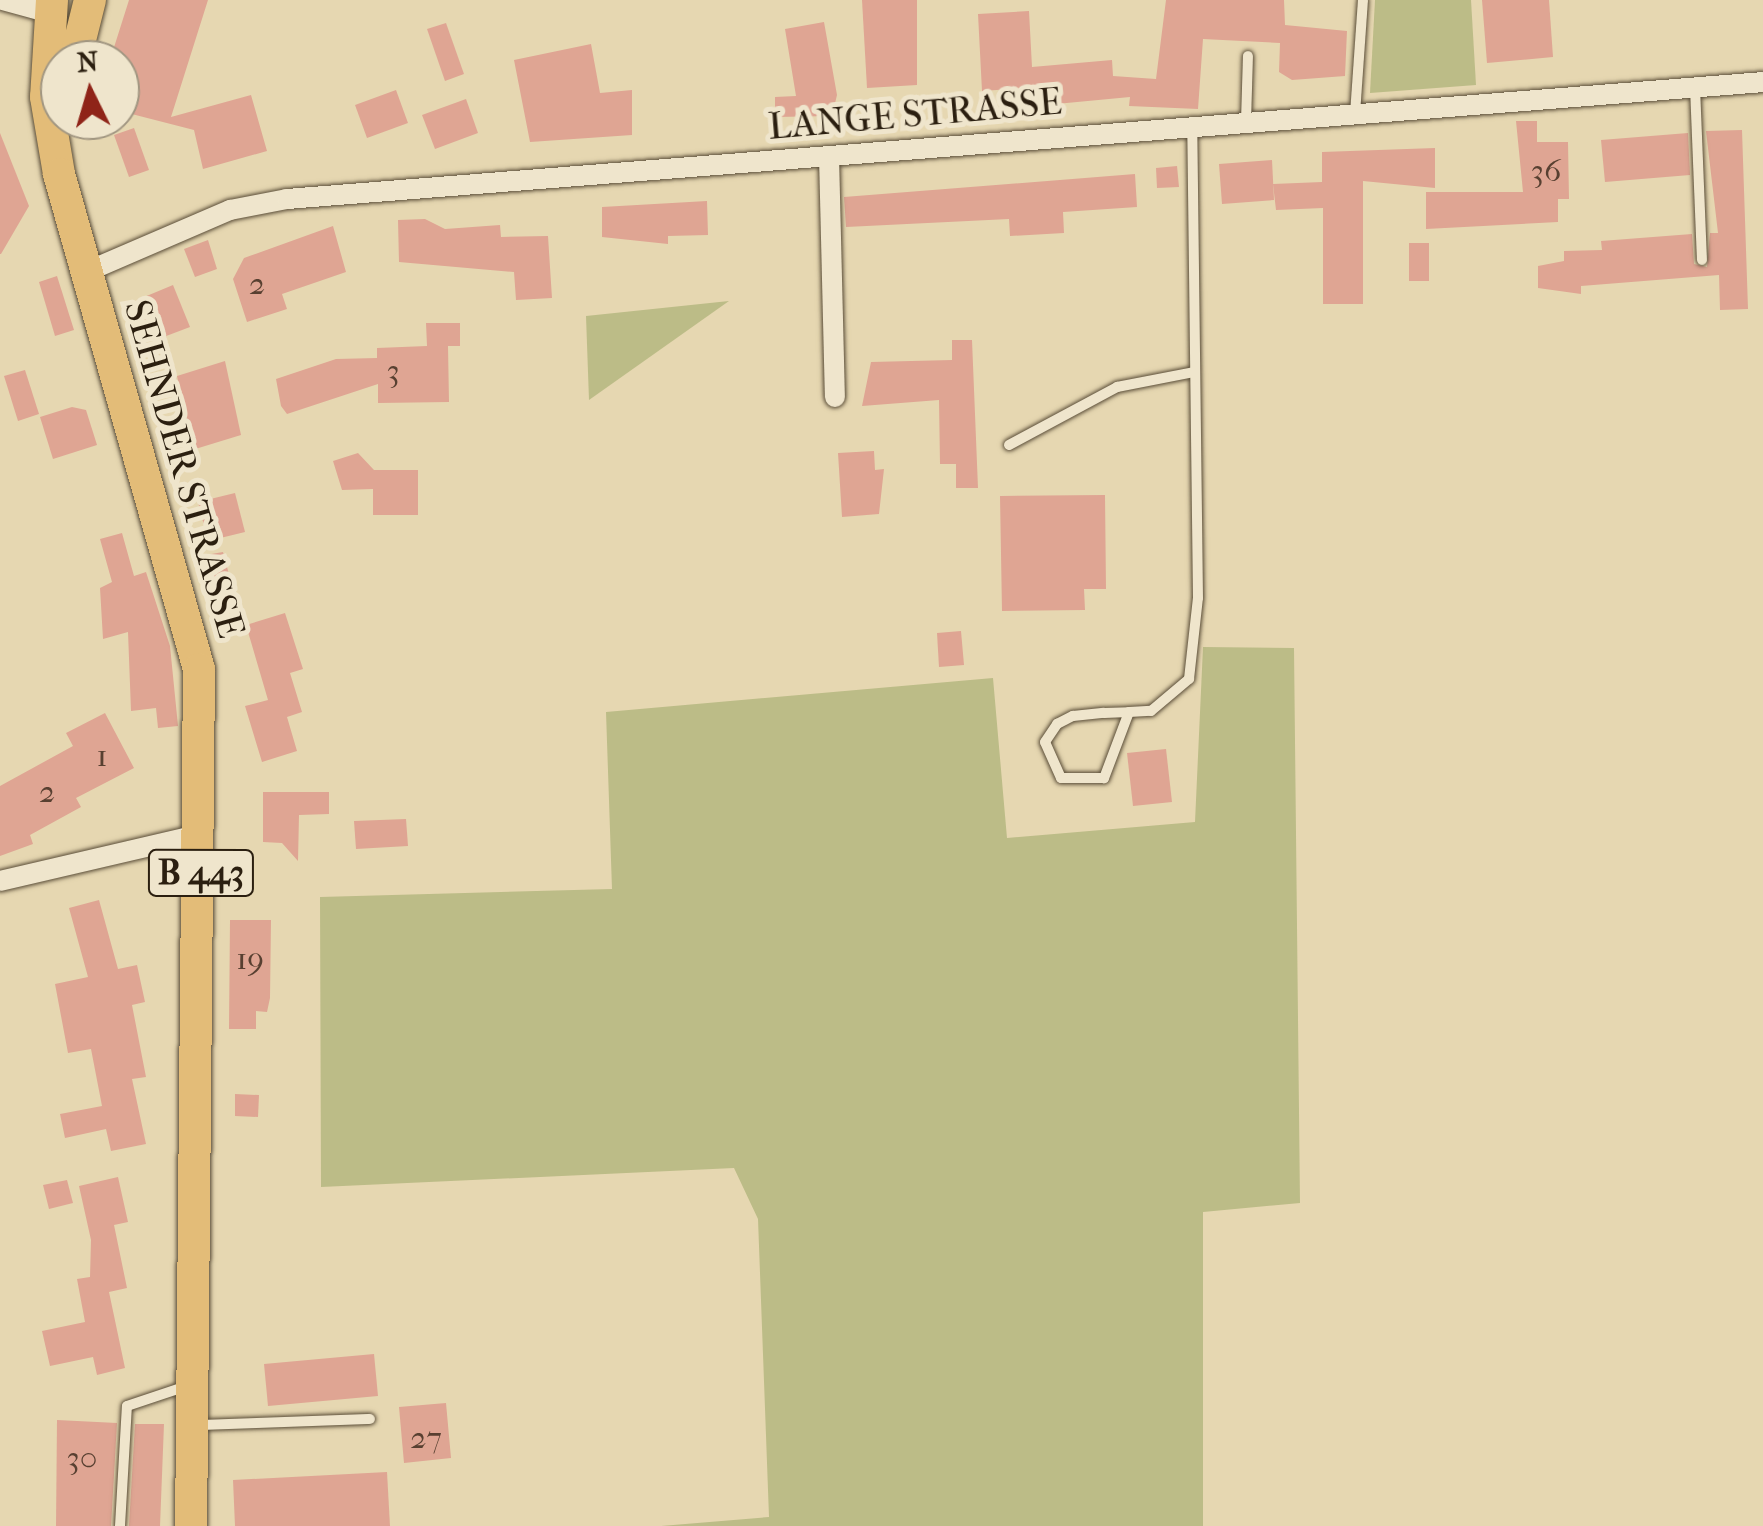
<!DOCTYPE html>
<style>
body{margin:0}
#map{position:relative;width:1763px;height:1526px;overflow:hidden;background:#e6d7b1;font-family:"IM FELL French Canon",serif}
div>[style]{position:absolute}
.green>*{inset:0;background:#bcbc87}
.building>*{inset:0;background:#dfa593}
.roads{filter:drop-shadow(0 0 2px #5a4d38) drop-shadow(0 0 2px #5a4d38)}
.service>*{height:10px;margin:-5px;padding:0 5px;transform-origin:5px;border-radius:5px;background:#efe5cc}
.minor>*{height:20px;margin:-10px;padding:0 10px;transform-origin:10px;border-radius:10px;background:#efe5cc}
.primary>*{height:32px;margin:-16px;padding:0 16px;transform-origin:16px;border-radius:16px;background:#e3bc78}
span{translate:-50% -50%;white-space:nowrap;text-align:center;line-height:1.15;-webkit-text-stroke:10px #efe5cc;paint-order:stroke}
.number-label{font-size:32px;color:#584031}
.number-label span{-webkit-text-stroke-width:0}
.shield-label span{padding:2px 8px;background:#efe5cc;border:2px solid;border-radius:8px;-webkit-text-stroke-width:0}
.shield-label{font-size:35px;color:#2b1f10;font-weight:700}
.street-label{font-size:38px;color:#2b1f10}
.north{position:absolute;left:40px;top:40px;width:100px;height:100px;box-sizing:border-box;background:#efe5cc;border:2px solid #a19681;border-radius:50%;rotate:355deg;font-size:28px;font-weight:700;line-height:40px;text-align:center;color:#2b1f10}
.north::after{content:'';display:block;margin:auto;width:35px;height:45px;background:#8f2418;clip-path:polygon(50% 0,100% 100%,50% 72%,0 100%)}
</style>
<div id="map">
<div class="green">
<div style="clip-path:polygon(1375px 0,1471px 0,1476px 85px,1370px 93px)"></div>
<div style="clip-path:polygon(729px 301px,589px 400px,586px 316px)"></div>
<div style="clip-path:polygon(1203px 647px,1294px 648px,1300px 1203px,1203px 1212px,1203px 1526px,661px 1526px,769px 1517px,758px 1219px,734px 1168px,321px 1187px,320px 897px,612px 889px,606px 712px,993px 678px,1007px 838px,1195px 822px)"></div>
</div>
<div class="building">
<div style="clip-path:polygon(129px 0,208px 0,171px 117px,251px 95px,267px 151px,203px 169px,194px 130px,120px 111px,120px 60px,110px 60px)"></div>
<div style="clip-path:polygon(862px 0,917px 0,917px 85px,867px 88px)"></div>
<div style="clip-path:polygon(1166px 0,1284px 0,1285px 25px,1347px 31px,1345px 76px,1292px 80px,1279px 72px,1280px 43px,1203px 39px,1198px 109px,1129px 106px,1130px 97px,1056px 104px,1054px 86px,982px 91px,978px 14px,1029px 11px,1032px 67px,1112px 60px,1113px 76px,1156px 79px)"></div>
<div style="clip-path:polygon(1482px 0,1549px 0,1553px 57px,1487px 63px)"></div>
<div style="clip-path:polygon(824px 22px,837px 95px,832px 116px,775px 117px,775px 97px,796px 96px,785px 29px)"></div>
<div style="clip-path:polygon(446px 23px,464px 74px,445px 81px,427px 29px)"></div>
<div style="clip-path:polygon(591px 44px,600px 93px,632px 90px,632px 135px,530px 142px,514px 60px)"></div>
<div style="clip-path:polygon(396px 90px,408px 123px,367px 138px,355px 105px)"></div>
<div style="clip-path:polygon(466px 99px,478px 133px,435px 149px,422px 115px)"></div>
<div style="clip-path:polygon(1516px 121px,1537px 121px,1537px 142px,1568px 142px,1569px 199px,1558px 199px,1558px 222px,1426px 229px,1426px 192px,1523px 192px)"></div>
<div style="clip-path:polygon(134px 128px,149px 170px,129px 177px,114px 135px)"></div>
<div style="clip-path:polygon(1742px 130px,1748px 309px,1720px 310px,1719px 275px,1581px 286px,1581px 294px,1538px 288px,1538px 266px,1564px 261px,1564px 251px,1602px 250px,1601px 241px,1692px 234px,1694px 264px,1707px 267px,1710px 233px,1718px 233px,1706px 131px)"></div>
<div style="clip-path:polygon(0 133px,29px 206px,1px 254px,0 254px)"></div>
<div style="clip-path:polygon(1688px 133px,1690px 175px,1605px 182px,1601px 140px)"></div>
<div style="clip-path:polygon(1435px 148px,1435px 188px,1363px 181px,1363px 304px,1323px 304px,1323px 208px,1276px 210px,1273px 184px,1322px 182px,1322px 152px)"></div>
<div style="clip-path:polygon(1272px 160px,1274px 200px,1222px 204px,1219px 164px)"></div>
<div style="clip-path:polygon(1177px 166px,1179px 187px,1157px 188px,1156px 168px)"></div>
<div style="clip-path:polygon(1135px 174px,1137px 207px,1063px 212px,1064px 233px,1010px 236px,1009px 219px,846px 227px,844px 197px)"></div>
<div style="clip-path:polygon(707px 201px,708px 235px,668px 236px,668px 244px,602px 237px,602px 207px)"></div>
<div style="clip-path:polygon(425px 219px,445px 229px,500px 225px,501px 237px,548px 236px,552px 298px,516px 300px,514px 272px,399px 262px,398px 220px)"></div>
<div style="clip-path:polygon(333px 226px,346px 272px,282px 294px,287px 309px,247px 322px,233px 279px,244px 258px)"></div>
<div style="clip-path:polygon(208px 240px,217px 269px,195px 277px,184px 249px)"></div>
<div style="clip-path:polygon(1409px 243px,1429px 243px,1429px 281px,1409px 281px)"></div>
<div style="clip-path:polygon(57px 276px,74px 330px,55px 336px,39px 282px)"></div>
<div style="clip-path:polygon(173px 285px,190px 327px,153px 341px,137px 300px)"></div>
<div style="clip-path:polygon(426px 323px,460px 323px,460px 346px,448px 346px,449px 402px,378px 403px,378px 384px,287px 414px,281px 406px,276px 379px,336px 359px,377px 358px,377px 348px,427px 346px)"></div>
<div style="clip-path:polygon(952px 340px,972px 340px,978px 488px,956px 488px,956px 464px,940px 464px,939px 400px,862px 406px,871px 362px,952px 360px)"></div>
<div style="clip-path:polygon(225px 361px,241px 435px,192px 450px,177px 376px)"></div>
<div style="clip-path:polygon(25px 370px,39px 414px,18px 421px,4px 376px)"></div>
<div style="clip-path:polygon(72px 407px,86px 410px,97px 445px,53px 459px,40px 417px)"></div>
<div style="clip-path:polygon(874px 451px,875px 470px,884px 469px,879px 514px,842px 517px,838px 453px)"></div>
<div style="clip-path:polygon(358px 453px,374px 470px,418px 470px,418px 515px,373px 515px,373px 489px,342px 490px,333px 461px)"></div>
<div style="clip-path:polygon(235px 493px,245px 532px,208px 541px,198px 502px)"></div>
<div style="clip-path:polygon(1105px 495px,1106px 589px,1084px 589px,1085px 610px,1002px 611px,1000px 496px)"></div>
<div style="clip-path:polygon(122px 533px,134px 576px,146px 572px,170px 646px,178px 726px,158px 728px,156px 708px,131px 711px,128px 632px,103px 639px,100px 588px,112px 582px,100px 539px)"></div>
<div style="clip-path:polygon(223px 552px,231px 582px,210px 589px,200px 556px)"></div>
<div style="clip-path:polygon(285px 613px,303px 669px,290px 673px,302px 712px,287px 717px,297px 751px,262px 762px,245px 706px,268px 700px,246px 625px)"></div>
<div style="clip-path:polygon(961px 631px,964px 665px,939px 667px,937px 633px)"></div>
<div style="clip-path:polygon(105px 713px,134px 768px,76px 798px,81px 807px,30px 835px,33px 844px,0 856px,0 786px,73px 746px,66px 733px)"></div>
<div style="clip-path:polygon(1166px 749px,1172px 802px,1133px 806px,1127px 753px)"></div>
<div style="clip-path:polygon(263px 792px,329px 792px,329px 814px,299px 815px,298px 861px,282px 843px,263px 842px)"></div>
<div style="clip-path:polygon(406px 819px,408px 846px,356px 849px,354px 821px)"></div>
<div style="clip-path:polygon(99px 900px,118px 969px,137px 965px,145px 1002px,132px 1005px,146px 1077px,132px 1079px,146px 1144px,111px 1151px,106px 1129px,65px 1138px,60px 1114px,102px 1106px,91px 1049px,68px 1053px,55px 984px,88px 977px,69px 908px)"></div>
<div style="clip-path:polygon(230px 920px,271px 920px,270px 998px,267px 1012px,256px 1011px,256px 1029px,229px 1029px)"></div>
<div style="clip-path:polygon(235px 1094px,259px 1095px,258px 1117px,235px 1116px)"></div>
<div style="clip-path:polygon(118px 1177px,128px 1222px,114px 1225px,127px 1288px,109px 1292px,125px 1368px,97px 1375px,93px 1357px,50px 1366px,42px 1331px,85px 1322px,77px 1279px,90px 1277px,91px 1240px,79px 1186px)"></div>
<div style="clip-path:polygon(67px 1180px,73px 1203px,49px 1209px,43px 1185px)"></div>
<div style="clip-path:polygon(374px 1354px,378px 1396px,268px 1406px,264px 1364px)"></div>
<div style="clip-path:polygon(446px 1403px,451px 1458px,404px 1463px,399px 1407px)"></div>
<div style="clip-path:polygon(57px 1420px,117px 1423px,111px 1526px,56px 1526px)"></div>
<div style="clip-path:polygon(135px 1424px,164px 1424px,160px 1526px,129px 1526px)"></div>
<div style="clip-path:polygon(387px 1472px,390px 1526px,235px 1526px,233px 1480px)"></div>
</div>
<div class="roads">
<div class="service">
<div style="left:1695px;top:87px;width:173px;rotate:87.7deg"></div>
<div style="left:1355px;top:114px;width:114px;rotate:-86deg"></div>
<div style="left:1246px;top:122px;width:66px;rotate:-88.3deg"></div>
<div style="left:1009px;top:445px;width:123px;rotate:-28.2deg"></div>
<div style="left:1117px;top:387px;width:78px;rotate:-11deg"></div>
<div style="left:1129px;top:712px;width:71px;rotate:110.7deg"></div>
<div style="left:1104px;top:778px;width:43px;rotate:180deg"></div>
<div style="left:1061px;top:778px;width:39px;rotate:-114deg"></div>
<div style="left:1045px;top:742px;width:22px;rotate:-56deg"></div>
<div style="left:1057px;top:724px;width:18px;rotate:-27deg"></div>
<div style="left:1073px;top:716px;width:31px;rotate:-6deg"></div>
<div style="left:1104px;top:713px;width:25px;rotate:-2deg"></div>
<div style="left:1129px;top:712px;width:22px;rotate:-3deg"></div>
<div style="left:1151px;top:711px;width:50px;rotate:-40.1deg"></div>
<div style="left:1189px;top:679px;width:81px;rotate:-83.7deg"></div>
<div style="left:1198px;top:598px;width:470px;rotate:-90.7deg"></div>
<div style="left:199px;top:1425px;width:171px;rotate:-2deg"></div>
<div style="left:120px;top:1526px;width:120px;rotate:-86.7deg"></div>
<div style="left:127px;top:1406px;width:63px;rotate:-18.4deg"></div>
</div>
<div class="minor">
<div style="left:3px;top:0;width:56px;rotate:15.5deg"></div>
<div style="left:829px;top:156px;width:241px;rotate:88.6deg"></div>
<div style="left:86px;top:272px;width:157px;rotate:-23.3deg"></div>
<div style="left:230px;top:210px;width:58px;rotate:-10.9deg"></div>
<div style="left:287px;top:199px;width:1481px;rotate:-4.53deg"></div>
<div style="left:0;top:881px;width:207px;rotate:-13.1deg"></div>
</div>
<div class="primary">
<div style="left:52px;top:0;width:97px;rotate:93.5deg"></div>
<div style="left:46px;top:97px;width:78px;rotate:80.4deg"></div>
<div style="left:59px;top:174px;width:514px;rotate:74.21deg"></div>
<div style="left:199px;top:669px;width:857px;rotate:90.53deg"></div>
<div style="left:75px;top:60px;width:62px;rotate:-76deg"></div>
</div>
</div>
<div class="number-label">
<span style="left:1546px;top:171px">36</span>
<span style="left:257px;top:284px">2</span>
<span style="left:393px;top:371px">3</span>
<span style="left:102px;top:756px">1</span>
<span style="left:47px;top:792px">2</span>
<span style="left:250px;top:959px">19</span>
<span style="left:426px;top:1438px">27</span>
<span style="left:82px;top:1458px">30</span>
</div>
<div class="shield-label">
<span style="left:201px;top:873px">B 443</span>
</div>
<div class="street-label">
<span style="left:915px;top:114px;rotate:-5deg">LANGE STRASSE</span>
<span style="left:184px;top:469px;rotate:74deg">SEHNDER STRASSE</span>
</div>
<div class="north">N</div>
</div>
